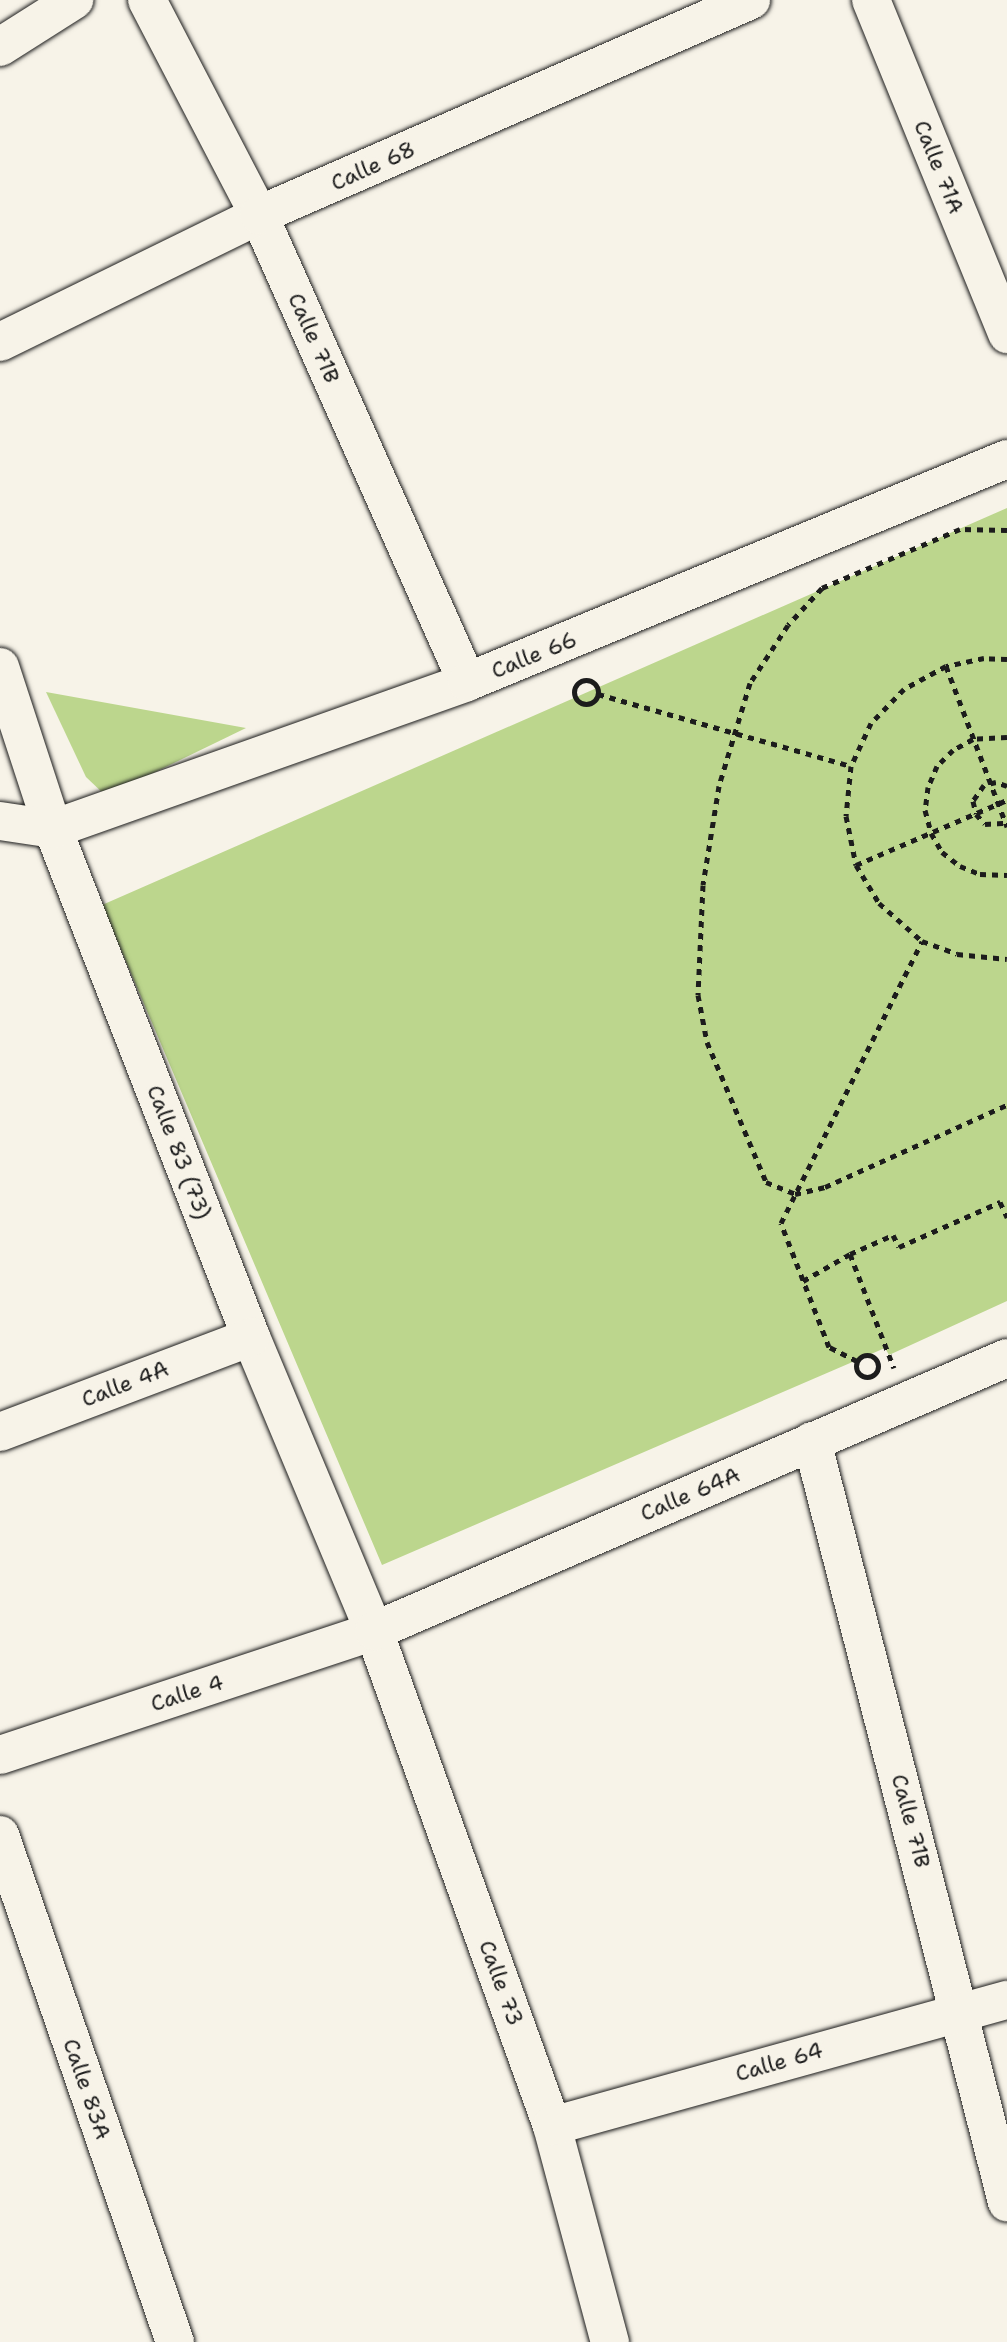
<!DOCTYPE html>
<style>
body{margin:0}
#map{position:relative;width:1007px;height:2342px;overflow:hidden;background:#f7f3e8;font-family:"Shantell Sans",sans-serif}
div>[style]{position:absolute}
.green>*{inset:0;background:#bcd68d}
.path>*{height:5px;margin-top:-2.5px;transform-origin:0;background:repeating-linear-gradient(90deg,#1c1c1c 0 6px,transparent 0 12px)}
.path>.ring{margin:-2.5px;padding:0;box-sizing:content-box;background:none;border:5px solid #1c1c1c;border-radius:50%}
.roads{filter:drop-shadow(0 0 2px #1c1c1c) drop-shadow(0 0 2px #1c1c1c)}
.street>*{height:38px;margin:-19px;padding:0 19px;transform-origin:19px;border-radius:19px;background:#f7f3e8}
span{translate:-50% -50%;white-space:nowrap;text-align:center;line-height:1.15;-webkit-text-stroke:7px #f7f3e8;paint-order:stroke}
.street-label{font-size:22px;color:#1c1c1c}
</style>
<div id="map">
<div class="green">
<div style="clip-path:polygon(1007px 508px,1007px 1301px,889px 1355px,885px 1348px,382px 1565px,102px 905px)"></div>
<div style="clip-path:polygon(46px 692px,246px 728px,106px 796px,86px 777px)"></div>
</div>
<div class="path">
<div style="left:1007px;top:530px;width:47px;rotate:-178.8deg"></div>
<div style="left:960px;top:529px;width:150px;rotate:156.9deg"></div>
<div style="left:822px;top:588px;width:50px;rotate:132.6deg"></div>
<div style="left:788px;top:625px;width:69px;rotate:123.2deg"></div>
<div style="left:750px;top:683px;width:108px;rotate:106.8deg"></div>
<div style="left:719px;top:786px;width:100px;rotate:99.2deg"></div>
<div style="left:703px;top:885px;width:110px;rotate:92.6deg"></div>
<div style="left:698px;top:995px;width:48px;rotate:79.2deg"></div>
<div style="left:707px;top:1042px;width:152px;rotate:67.1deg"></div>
<div style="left:766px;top:1182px;width:31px;rotate:22deg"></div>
<div style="left:795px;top:1194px;width:31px;rotate:-13deg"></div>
<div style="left:825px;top:1187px;width:200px;rotate:-24.3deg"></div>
<div style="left:1007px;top:659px;width:23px;rotate:-178deg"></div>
<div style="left:984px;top:658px;width:39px;rotate:168deg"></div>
<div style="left:946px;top:666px;width:48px;rotate:151.3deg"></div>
<div style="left:904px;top:689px;width:47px;rotate:134.1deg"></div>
<div style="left:871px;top:723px;width:47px;rotate:114.9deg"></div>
<div style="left:851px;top:766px;width:50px;rotate:95.7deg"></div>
<div style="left:846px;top:816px;width:50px;rotate:78.5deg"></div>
<div style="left:856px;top:865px;width:44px;rotate:58.8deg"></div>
<div style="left:879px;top:903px;width:57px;rotate:41.5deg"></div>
<div style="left:922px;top:941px;width:37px;rotate:20deg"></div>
<div style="left:957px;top:954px;width:50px;rotate:5.7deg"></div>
<div style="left:946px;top:666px;width:172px;rotate:69.2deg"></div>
<div class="ring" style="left:574px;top:680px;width:19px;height:19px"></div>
<div style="left:598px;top:694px;width:263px;rotate:15.9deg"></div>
<div style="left:1007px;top:737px;width:34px;rotate:177deg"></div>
<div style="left:973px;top:739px;width:23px;rotate:151deg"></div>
<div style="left:953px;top:750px;width:23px;rotate:135deg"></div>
<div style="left:937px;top:766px;width:23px;rotate:113deg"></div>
<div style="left:928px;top:787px;width:23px;rotate:97deg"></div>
<div style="left:925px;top:810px;width:24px;rotate:75deg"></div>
<div style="left:931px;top:833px;width:22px;rotate:60deg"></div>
<div style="left:942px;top:852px;width:23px;rotate:38deg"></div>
<div style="left:960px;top:866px;width:22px;rotate:22deg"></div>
<div style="left:980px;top:874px;width:27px;rotate:2deg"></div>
<div style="left:1007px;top:786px;width:12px;rotate:-160deg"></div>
<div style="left:996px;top:782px;width:12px;rotate:166deg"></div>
<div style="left:984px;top:785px;width:19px;rotate:125deg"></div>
<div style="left:973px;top:801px;width:13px;rotate:77deg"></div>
<div style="left:976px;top:814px;width:13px;rotate:48deg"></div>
<div style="left:985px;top:824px;width:22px;rotate:-3deg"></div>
<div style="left:856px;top:865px;width:164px;rotate:-23.3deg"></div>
<div style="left:850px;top:1254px;width:122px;rotate:68.9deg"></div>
<div style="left:803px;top:1281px;width:54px;rotate:-29.9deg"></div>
<div style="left:850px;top:1254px;width:47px;rotate:-23.8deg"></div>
<div style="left:893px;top:1235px;width:13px;rotate:63deg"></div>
<div style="left:899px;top:1247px;width:111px;rotate:-24deg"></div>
<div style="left:1000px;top:1202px;width:17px;rotate:65deg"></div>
<div class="ring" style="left:856px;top:1355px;width:17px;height:17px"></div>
<div style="left:857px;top:1361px;width:31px;rotate:-153deg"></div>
<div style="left:829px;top:1347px;width:133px;rotate:-111.2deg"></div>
<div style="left:781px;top:1223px;width:315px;rotate:-63.4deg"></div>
</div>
<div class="roads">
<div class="street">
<div style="left:147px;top:0;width:242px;rotate:62.5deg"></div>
<div style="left:259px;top:215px;width:511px;rotate:65.99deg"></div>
<div style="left:871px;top:0;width:361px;rotate:67.8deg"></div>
<div style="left:0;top:47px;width:88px;rotate:-32.4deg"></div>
<div style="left:0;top:342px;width:288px;rotate:-26.1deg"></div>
<div style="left:259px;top:215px;width:537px;rotate:-23.6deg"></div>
<div style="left:0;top:667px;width:170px;rotate:71.9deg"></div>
<div style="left:53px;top:829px;width:545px;rotate:68.71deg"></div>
<div style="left:251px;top:1337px;width:319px;rotate:67.3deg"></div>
<div style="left:374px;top:1631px;width:526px;rotate:70.22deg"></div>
<div style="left:552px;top:2126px;width:224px;rotate:75deg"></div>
<div style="left:0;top:821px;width:54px;rotate:8.6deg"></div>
<div style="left:53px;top:829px;width:439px;rotate:-19.5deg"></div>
<div style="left:467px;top:682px;width:584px;rotate:-22.44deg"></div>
<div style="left:0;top:1432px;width:268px;rotate:-20.7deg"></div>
<div style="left:812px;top:1441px;width:786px;rotate:75.63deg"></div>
<div style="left:0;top:1755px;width:394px;rotate:-18.3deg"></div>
<div style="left:374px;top:1631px;width:689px;rotate:-23.33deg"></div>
<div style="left:0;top:1835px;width:536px;rotate:70.96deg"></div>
<div style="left:552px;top:2126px;width:472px;rotate:-15.5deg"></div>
</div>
</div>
<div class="street-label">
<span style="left:373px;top:166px;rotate:-24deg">Calle 68</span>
<span style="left:939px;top:167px;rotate:68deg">Calle 71A</span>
<span style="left:314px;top:338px;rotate:66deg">Calle 71B</span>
<span style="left:534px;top:655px;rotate:-22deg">Calle 66</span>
<span style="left:179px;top:1152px;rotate:69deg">Calle 83 (73)</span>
<span style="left:125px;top:1384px;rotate:-21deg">Calle 4A</span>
<span style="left:690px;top:1494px;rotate:-23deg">Calle 64A</span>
<span style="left:187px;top:1693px;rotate:-18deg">Calle 4</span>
<span style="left:911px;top:1821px;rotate:75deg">Calle 71B</span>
<span style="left:501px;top:1983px;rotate:70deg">Calle 73</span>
<span style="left:779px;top:2062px;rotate:-16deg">Calle 64</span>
<span style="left:87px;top:2089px;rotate:71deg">Calle 83A</span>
</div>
</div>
